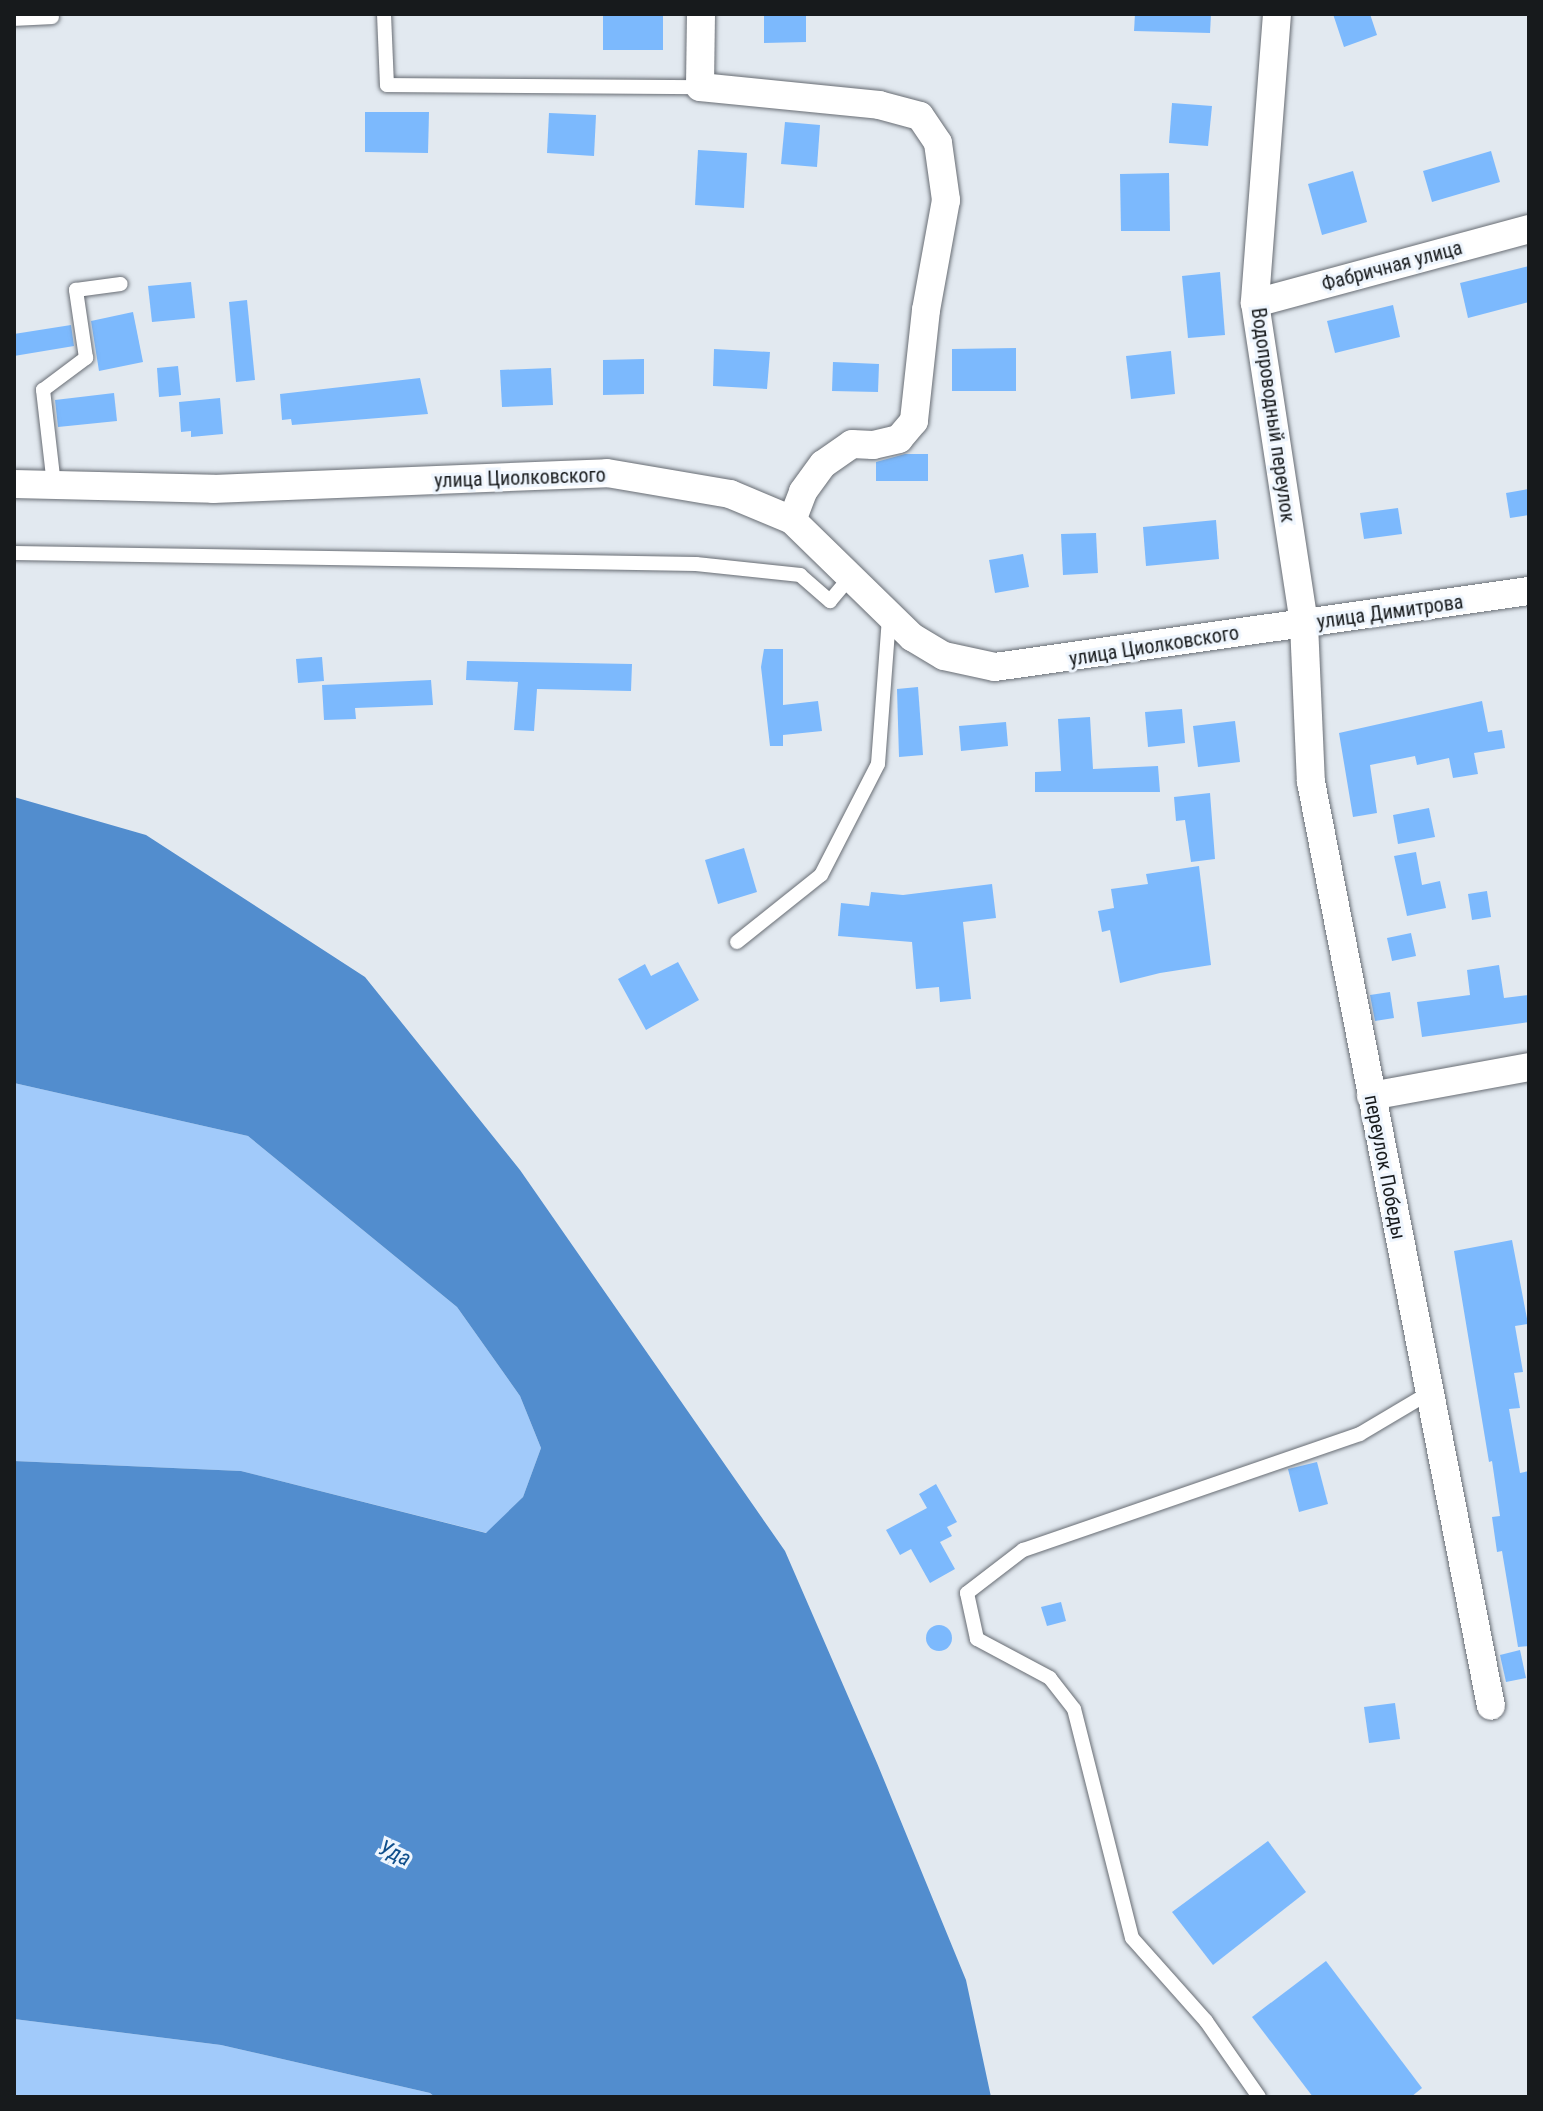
<!DOCTYPE html>
<meta charset="utf-8">
<style>
body{margin:0}
#map{position:relative;width:1543px;height:2111px;overflow:hidden;background:#e2e9f0;font-family:"Roboto Condensed",sans-serif}
div>[style]{position:absolute}
.green>*{inset:0;background:#a1cafa}
.water>*{inset:0;background:#528dce}
.building>*{inset:0;background:#7cb9fd}
.round{border-radius:50%}
.roads{filter:drop-shadow(0 0 2px #686d74) drop-shadow(0 0 2px #686d74)}
.service>*{height:14px;margin:-7px;padding:0 7px;transform-origin:7px;border-radius:7px;background:#fff}
.minor>*{height:28px;margin:-14px;padding:0 14px;transform-origin:14px;border-radius:14px;background:#fff}
span{translate:-50% -50%;white-space:nowrap;text-align:center;line-height:1.15;-webkit-text-stroke:6px #eff6fe;paint-order:stroke}
.street-label{font-size:20px;color:#171a1c}
.water-label{font-size:22px;color:#0f4f8c;font-style:italic}
.frame{position:absolute;inset:0;border:16px solid #171a1c;pointer-events:none}
</style>
<div id="map">
<div class="green">
<div style="clip-path:polygon(14px 1083px,248px 1136px,457px 1307px,520px 1396px,541px 1448px,523px 1497px,487px 1533px,241px 1471px,14px 1461px)"></div>
<div style="clip-path:polygon(14px 2019px,221px 2045px,430px 2093px,435px 2097px,14px 2097px)"></div>
</div>
<div class="water">
<div style="clip-path:polygon(14px 797px,146px 835px,365px 977px,520px 1170px,785px 1551px,877px 1763px,966px 1980px,991px 2097px,435px 2097px,430px 2093px,221px 2045px,14px 2019px,14px 1461px,241px 1471px,486px 1533px,523px 1497px,541px 1448px,520px 1396px,457px 1307px,248px 1136px,14px 1083px)"></div>
</div>
<div class="building">
<div style="clip-path:polygon(603px 14px,663px 14px,663px 50px,603px 50px)"></div>
<div style="clip-path:polygon(764px 14px,806px 14px,806px 42px,764px 43px)"></div>
<div style="clip-path:polygon(1135px 14px,1211px 14px,1210px 33px,1134px 31px)"></div>
<div style="clip-path:polygon(1333px 14px,1370px 14px,1377px 35px,1344px 47px)"></div>
<div style="clip-path:polygon(1172px 103px,1212px 106px,1208px 146px,1169px 143px)"></div>
<div style="clip-path:polygon(365px 112px,429px 112px,428px 153px,365px 152px)"></div>
<div style="clip-path:polygon(549px 113px,596px 115px,594px 156px,547px 153px)"></div>
<div style="clip-path:polygon(785px 122px,820px 125px,817px 167px,781px 164px)"></div>
<div style="clip-path:polygon(698px 150px,747px 153px,744px 208px,695px 205px)"></div>
<div style="clip-path:polygon(1491px 151px,1500px 182px,1432px 202px,1423px 171px)"></div>
<div style="clip-path:polygon(1353px 171px,1367px 222px,1322px 235px,1308px 184px)"></div>
<div style="clip-path:polygon(1169px 173px,1170px 231px,1121px 231px,1120px 174px)"></div>
<div style="clip-path:polygon(1529px 266px,1529px 302px,1468px 318px,1460px 283px)"></div>
<div style="clip-path:polygon(1220px 272px,1225px 335px,1188px 338px,1182px 276px)"></div>
<div style="clip-path:polygon(191px 282px,195px 318px,152px 322px,148px 286px)"></div>
<div style="clip-path:polygon(247px 300px,255px 380px,236px 382px,229px 302px)"></div>
<div style="clip-path:polygon(1393px 305px,1400px 337px,1335px 353px,1327px 321px)"></div>
<div style="clip-path:polygon(133px 312px,143px 362px,99px 371px,91px 321px)"></div>
<div style="clip-path:polygon(71px 325px,74px 346px,14px 356px,14px 334px)"></div>
<div style="clip-path:polygon(1016px 348px,1016px 391px,952px 391px,952px 349px)"></div>
<div style="clip-path:polygon(714px 349px,770px 352px,767px 389px,713px 386px)"></div>
<div style="clip-path:polygon(1171px 351px,1175px 394px,1131px 399px,1126px 356px)"></div>
<div style="clip-path:polygon(644px 359px,644px 394px,603px 395px,603px 360px)"></div>
<div style="clip-path:polygon(833px 362px,879px 364px,878px 392px,832px 391px)"></div>
<div style="clip-path:polygon(178px 366px,181px 395px,159px 397px,157px 368px)"></div>
<div style="clip-path:polygon(551px 368px,553px 405px,502px 407px,500px 370px)"></div>
<div style="clip-path:polygon(420px 378px,428px 414px,292px 425px,291px 419px,282px 420px,280px 394px)"></div>
<div style="clip-path:polygon(114px 393px,117px 421px,58px 427px,55px 400px)"></div>
<div style="clip-path:polygon(220px 398px,223px 434px,191px 437px,191px 431px,181px 432px,179px 402px)"></div>
<div style="clip-path:polygon(905px 454px,928px 454px,928px 481px,876px 481px,876px 462px)"></div>
<div style="clip-path:polygon(1529px 489px,1529px 515px,1510px 518px,1506px 493px)"></div>
<div style="clip-path:polygon(1398px 508px,1402px 534px,1364px 539px,1360px 513px)"></div>
<div style="clip-path:polygon(1216px 520px,1219px 559px,1146px 566px,1143px 527px)"></div>
<div style="clip-path:polygon(1096px 533px,1098px 573px,1063px 575px,1061px 534px)"></div>
<div style="clip-path:polygon(1023px 554px,1029px 587px,995px 593px,989px 560px)"></div>
<div style="clip-path:polygon(764px 649px,783px 649px,783px 705px,818px 701px,822px 731px,783px 735px,783px 746px,770px 746px,761px 667px)"></div>
<div style="clip-path:polygon(322px 657px,324px 681px,298px 683px,296px 659px)"></div>
<div style="clip-path:polygon(467px 661px,632px 664px,631px 691px,537px 689px,534px 731px,514px 730px,518px 682px,466px 680px)"></div>
<div style="clip-path:polygon(431px 680px,433px 705px,355px 708px,356px 719px,324px 720px,322px 685px)"></div>
<div style="clip-path:polygon(918px 687px,923px 755px,899px 757px,897px 689px)"></div>
<div style="clip-path:polygon(1482px 701px,1488px 732px,1502px 730px,1505px 748px,1474px 753px,1478px 774px,1453px 778px,1449px 758px,1417px 765px,1415px 756px,1370px 765px,1377px 813px,1353px 817px,1339px 733px)"></div>
<div style="clip-path:polygon(1182px 709px,1185px 743px,1148px 747px,1145px 712px)"></div>
<div style="clip-path:polygon(1090px 717px,1093px 769px,1158px 766px,1160px 792px,1035px 792px,1035px 772px,1061px 771px,1058px 719px)"></div>
<div style="clip-path:polygon(1235px 721px,1240px 762px,1198px 767px,1193px 726px)"></div>
<div style="clip-path:polygon(1006px 722px,1008px 746px,961px 751px,959px 726px)"></div>
<div style="clip-path:polygon(1210px 793px,1215px 859px,1191px 862px,1185px 820px,1176px 821px,1174px 797px)"></div>
<div style="clip-path:polygon(1429px 808px,1435px 837px,1398px 844px,1393px 815px)"></div>
<div style="clip-path:polygon(744px 848px,757px 892px,718px 904px,705px 860px)"></div>
<div style="clip-path:polygon(1416px 852px,1422px 885px,1440px 881px,1446px 908px,1407px 916px,1394px 856px)"></div>
<div style="clip-path:polygon(1199px 866px,1211px 965px,1160px 973px,1120px 983px,1110px 930px,1102px 932px,1098px 911px,1114px 908px,1111px 889px,1148px 884px,1146px 874px)"></div>
<div style="clip-path:polygon(992px 884px,996px 918px,963px 922px,971px 999px,940px 1002px,939px 987px,916px 989px,912px 942px,838px 936px,841px 903px,869px 906px,871px 892px,903px 895px)"></div>
<div style="clip-path:polygon(1487px 891px,1491px 917px,1472px 920px,1468px 894px)"></div>
<div style="clip-path:polygon(1411px 933px,1416px 956px,1392px 961px,1387px 938px)"></div>
<div style="clip-path:polygon(678px 962px,699px 1000px,646px 1030px,618px 979px,645px 964px,651px 976px)"></div>
<div style="clip-path:polygon(1499px 965px,1504px 998px,1529px 995px,1529px 1022px,1422px 1037px,1417px 1002px,1470px 995px,1467px 970px)"></div>
<div style="clip-path:polygon(1390px 992px,1394px 1018px,1375px 1021px,1370px 995px)"></div>
<div style="clip-path:polygon(1512px 1240px,1528px 1324px,1515px 1326px,1523px 1372px,1514px 1373px,1520px 1408px,1509px 1409px,1520px 1473px,1529px 1471px,1529px 1646px,1518px 1647px,1502px 1551px,1497px 1552px,1492px 1517px,1500px 1516px,1492px 1461px,1489px 1462px,1454px 1251px)"></div>
<div style="clip-path:polygon(1317px 1462px,1328px 1504px,1299px 1512px,1288px 1469px)"></div>
<div style="clip-path:polygon(936px 1484px,957px 1522px,947px 1527px,952px 1536px,940px 1542px,955px 1569px,930px 1583px,911px 1549px,900px 1555px,886px 1530px,927px 1508px,919px 1494px)"></div>
<div style="clip-path:polygon(1061px 1602px,1066px 1621px,1047px 1626px,1041px 1607px)"></div>
<div class="round" style="left:926px;top:1625px;width:26px;height:26px"></div>
<div style="clip-path:polygon(1520px 1650px,1526px 1678px,1506px 1682px,1500px 1655px)"></div>
<div style="clip-path:polygon(1395px 1703px,1400px 1739px,1369px 1743px,1364px 1707px)"></div>
<div style="clip-path:polygon(1268px 1841px,1306px 1892px,1213px 1965px,1172px 1912px)"></div>
<div style="clip-path:polygon(1326px 1961px,1422px 2088px,1411px 2097px,1313px 2097px,1252px 2017px)"></div>
</div>
<div class="roads">
<div class="service">
<div style="left:384px;top:14px;width:71px;rotate:87.6deg"></div>
<div style="left:387px;top:85px;width:313px;rotate:0.4deg"></div>
<div style="left:14px;top:19px;width:38px;rotate:-3deg"></div>
<div style="left:54px;top:485px;width:96px;rotate:-96.6deg"></div>
<div style="left:43px;top:390px;width:54px;rotate:-36.7deg"></div>
<div style="left:86px;top:358px;width:69px;rotate:-98.4deg"></div>
<div style="left:76px;top:290px;width:45px;rotate:-7.6deg"></div>
<div style="left:14px;top:553px;width:682px;rotate:0.92deg"></div>
<div style="left:696px;top:564px;width:105px;rotate:6deg"></div>
<div style="left:800px;top:575px;width:40px;rotate:41deg"></div>
<div style="left:830px;top:601px;width:31px;rotate:-50deg"></div>
<div style="left:737px;top:942px;width:107px;rotate:-38.6deg"></div>
<div style="left:821px;top:875px;width:125px;rotate:-62.8deg"></div>
<div style="left:878px;top:764px;width:147px;rotate:-85.7deg"></div>
<div style="left:1259px;top:2097px;width:93px;rotate:-124.9deg"></div>
<div style="left:1206px;top:2021px;width:111px;rotate:-131.7deg"></div>
<div style="left:1132px;top:1938px;width:236px;rotate:-104.2deg"></div>
<div style="left:1074px;top:1709px;width:39px;rotate:-128deg"></div>
<div style="left:1050px;top:1678px;width:83px;rotate:-151.9deg"></div>
<div style="left:977px;top:1639px;width:47px;rotate:-102.3deg"></div>
<div style="left:967px;top:1593px;width:71px;rotate:-37.5deg"></div>
<div style="left:1023px;top:1550px;width:356px;rotate:-19deg"></div>
<div style="left:1360px;top:1434px;width:80px;rotate:-30.7deg"></div>
</div>
<div class="minor">
<div style="left:701px;top:14px;width:73px;rotate:90.8deg"></div>
<div style="left:700px;top:87px;width:180px;rotate:5.7deg"></div>
<div style="left:879px;top:105px;width:42px;rotate:15deg"></div>
<div style="left:920px;top:116px;width:32px;rotate:56deg"></div>
<div style="left:938px;top:143px;width:58px;rotate:82deg"></div>
<div style="left:946px;top:200px;width:112px;rotate:100.3deg"></div>
<div style="left:926px;top:310px;width:112px;rotate:96.2deg"></div>
<div style="left:914px;top:421px;width:23px;rotate:130deg"></div>
<div style="left:899px;top:439px;width:27px;rotate:167deg"></div>
<div style="left:873px;top:445px;width:21px;rotate:-177deg"></div>
<div style="left:852px;top:444px;width:35px;rotate:145deg"></div>
<div style="left:823px;top:464px;width:34px;rotate:126deg"></div>
<div style="left:803px;top:492px;width:30px;rotate:111deg"></div>
<div style="left:1277px;top:14px;width:290px;rotate:94.4deg"></div>
<div style="left:1255px;top:303px;width:325px;rotate:81.3deg"></div>
<div style="left:1304px;top:624px;width:158px;rotate:87.5deg"></div>
<div style="left:1311px;top:782px;width:941px;rotate:78.98deg"></div>
<div style="left:1255px;top:303px;width:284px;rotate:-15.1deg"></div>
<div style="left:14px;top:484px;width:199px;rotate:1.4deg"></div>
<div style="left:213px;top:489px;width:394px;rotate:-2.3deg"></div>
<div style="left:607px;top:473px;width:125px;rotate:9.7deg"></div>
<div style="left:730px;top:494px;width:67px;rotate:22.8deg"></div>
<div style="left:792px;top:520px;width:168px;rotate:44.3deg"></div>
<div style="left:912px;top:637px;width:37px;rotate:31deg"></div>
<div style="left:944px;top:656px;width:52px;rotate:12.2deg"></div>
<div style="left:995px;top:667px;width:539px;rotate:-8.1deg"></div>
<div style="left:1371px;top:1096px;width:161px;rotate:-10.4deg"></div>
</div>
</div>
<div class="street-label">
<span style="left:1392px;top:266px;rotate:-15deg">Фабричная улица</span>
<span style="left:1273px;top:415px;rotate:82deg">Водопроводный переулок</span>
<span style="left:520px;top:478px;rotate:-2deg">улица Циолковского</span>
<span style="left:1390px;top:612px;rotate:-8deg">улица Димитрова</span>
<span style="left:1154px;top:646px;rotate:-9deg">улица Циолковского</span>
<span style="left:1385px;top:1167px;rotate:79deg">переулок Победы</span>
</div>
<div class="water-label">
<span style="left:395px;top:1853px;rotate:25deg">Уда</span>
</div>
<div class="frame"></div>
</div>
